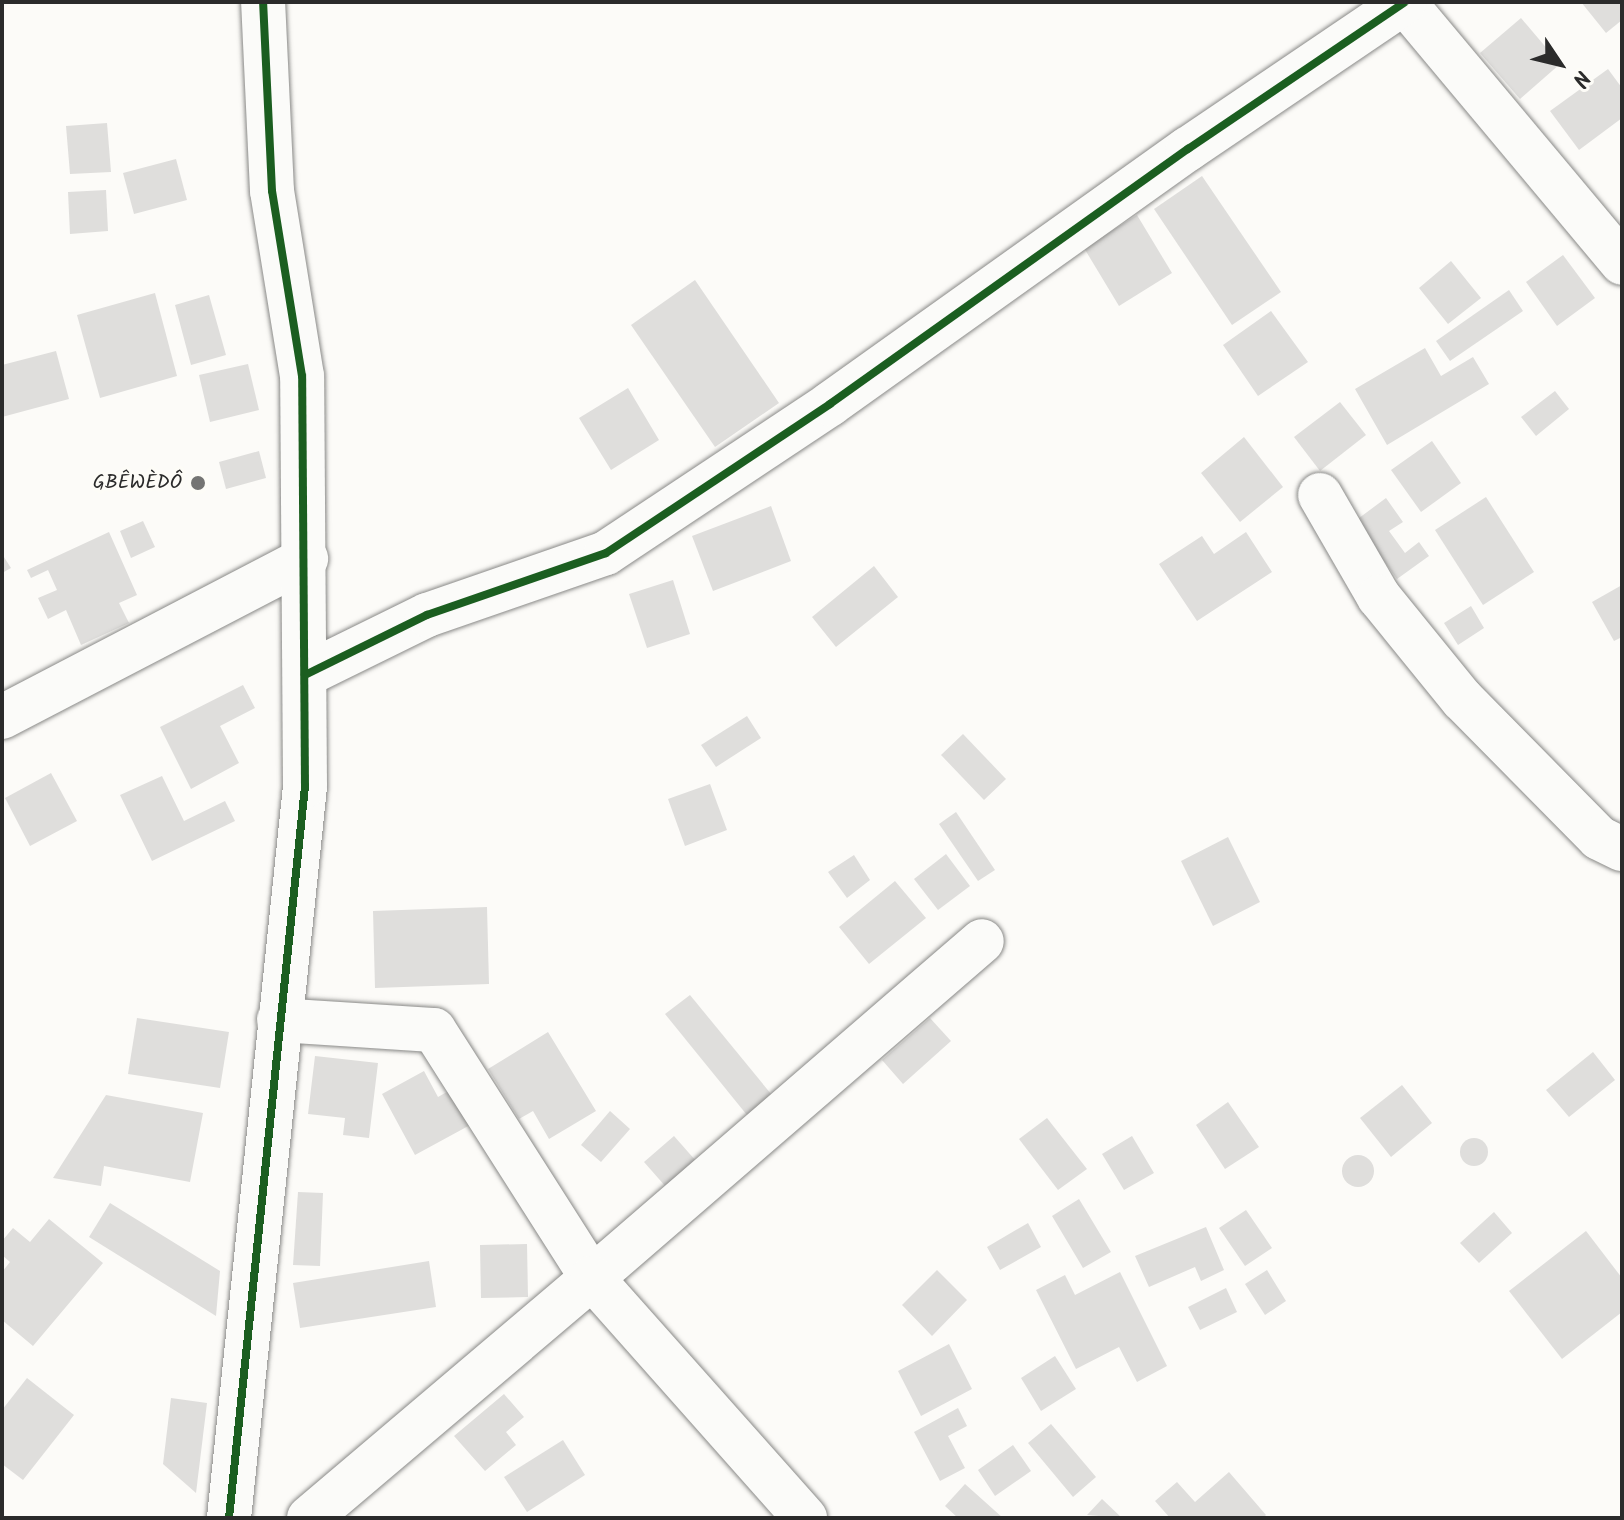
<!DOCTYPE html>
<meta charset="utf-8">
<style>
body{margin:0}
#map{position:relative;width:1624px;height:1520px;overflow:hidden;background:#fcfbf8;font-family:Kalam,sans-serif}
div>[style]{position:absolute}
.building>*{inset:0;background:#dfdedc}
.round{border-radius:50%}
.roads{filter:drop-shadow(0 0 2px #898987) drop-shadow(0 0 2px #898987)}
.minor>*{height:44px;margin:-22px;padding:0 22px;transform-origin:22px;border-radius:22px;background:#fbfbf9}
.cycleway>*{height:8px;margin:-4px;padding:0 4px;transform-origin:4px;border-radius:4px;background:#1b5e20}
.dots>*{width:22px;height:22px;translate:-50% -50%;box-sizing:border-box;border:4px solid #fdfcf7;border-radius:50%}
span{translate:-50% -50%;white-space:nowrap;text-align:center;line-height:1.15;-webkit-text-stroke:7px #fdfcf7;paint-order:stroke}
.poi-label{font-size:20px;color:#2b2b2b}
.right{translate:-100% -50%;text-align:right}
.frame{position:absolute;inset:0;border:4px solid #2b2b2b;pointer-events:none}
.north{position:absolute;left:1520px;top:24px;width:80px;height:80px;-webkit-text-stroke:6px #fdfcf7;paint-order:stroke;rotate:125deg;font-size:22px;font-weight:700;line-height:32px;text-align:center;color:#2b2b2b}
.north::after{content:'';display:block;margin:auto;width:28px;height:36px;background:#2b2b2b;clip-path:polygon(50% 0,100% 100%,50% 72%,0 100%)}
</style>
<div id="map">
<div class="building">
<div style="clip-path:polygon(1581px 2px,1622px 2px,1622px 20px,1606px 33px)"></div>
<div style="clip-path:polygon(1521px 18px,1560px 64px,1520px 99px,1480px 53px)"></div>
<div style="clip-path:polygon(1608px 69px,1622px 88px,1622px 118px,1579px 150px,1550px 111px)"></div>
<div style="clip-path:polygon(107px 123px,111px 172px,70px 174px,66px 126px)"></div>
<div style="clip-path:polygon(176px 159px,187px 200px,134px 214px,123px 173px)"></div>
<div style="clip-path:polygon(1202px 176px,1281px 292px,1232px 325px,1154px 209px)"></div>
<div style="clip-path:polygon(106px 190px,108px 231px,70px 234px,68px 192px)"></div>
<div style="clip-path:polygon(1137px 215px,1172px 273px,1119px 306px,1084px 248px)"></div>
<div style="clip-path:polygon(1563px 255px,1595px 298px,1557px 326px,1526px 282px)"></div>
<div style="clip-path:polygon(1451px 261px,1481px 298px,1448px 324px,1419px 288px)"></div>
<div style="clip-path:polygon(695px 280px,779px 403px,715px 447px,631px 325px)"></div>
<div style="clip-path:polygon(1509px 290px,1523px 311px,1450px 361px,1436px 341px)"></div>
<div style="clip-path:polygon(155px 293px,177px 376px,100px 398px,77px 315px)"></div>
<div style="clip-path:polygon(209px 295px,226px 355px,191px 365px,175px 305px)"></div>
<div style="clip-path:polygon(1271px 311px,1308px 362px,1258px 396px,1223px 345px)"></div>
<div style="clip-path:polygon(1425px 348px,1441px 376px,1473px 357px,1489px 384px,1387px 445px,1355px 389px)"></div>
<div style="clip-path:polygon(56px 351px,69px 399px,2px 417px,2px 365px)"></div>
<div style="clip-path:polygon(248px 364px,259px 410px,210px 422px,199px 375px)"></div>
<div style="clip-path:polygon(628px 388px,659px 440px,611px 470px,579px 418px)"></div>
<div style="clip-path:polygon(1555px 391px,1569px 409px,1536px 436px,1521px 417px)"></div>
<div style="clip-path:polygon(1340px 402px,1366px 435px,1320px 471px,1294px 437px)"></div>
<div style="clip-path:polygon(1244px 437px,1283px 487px,1240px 522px,1201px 473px)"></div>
<div style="clip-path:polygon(1432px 441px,1461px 483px,1421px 512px,1391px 470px)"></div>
<div style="clip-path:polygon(259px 451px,266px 478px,226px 489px,219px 462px)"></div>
<div style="clip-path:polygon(1486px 497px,1534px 572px,1483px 605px,1435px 530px)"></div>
<div style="clip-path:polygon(1386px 498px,1403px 522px,1389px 531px,1405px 553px,1419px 542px,1429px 556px,1397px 579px,1355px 521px)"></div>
<div style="clip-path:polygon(771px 506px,791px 561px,713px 591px,692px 536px)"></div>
<div style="clip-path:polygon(143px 521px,155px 547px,131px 558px,120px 531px)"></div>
<div style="clip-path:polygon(109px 532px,137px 595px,119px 603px,129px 623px,81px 645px,66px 610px,48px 619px,38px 598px,57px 590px,48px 570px,31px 578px,27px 570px)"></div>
<div style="clip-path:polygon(1246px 532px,1272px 572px,1197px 621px,1159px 564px,1202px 536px,1214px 554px)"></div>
<div style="clip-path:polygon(2px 554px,11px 568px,2px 573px)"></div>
<div style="clip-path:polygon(874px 566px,898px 597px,836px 647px,812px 617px)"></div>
<div style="clip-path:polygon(673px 580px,690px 634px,647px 648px,629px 594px)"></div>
<div style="clip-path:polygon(1622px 585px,1622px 637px,1614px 641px,1592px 602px)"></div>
<div style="clip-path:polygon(1471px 606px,1484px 628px,1458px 645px,1444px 623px)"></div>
<div style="clip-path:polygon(243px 685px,255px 708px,220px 726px,239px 763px,191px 789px,160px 727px)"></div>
<div style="clip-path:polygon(747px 716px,761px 738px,716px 767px,701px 745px)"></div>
<div style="clip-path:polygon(963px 734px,1006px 779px,984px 800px,941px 755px)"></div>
<div style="clip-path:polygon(51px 773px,77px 821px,30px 846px,5px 798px)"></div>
<div style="clip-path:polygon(162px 776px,184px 821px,225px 801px,235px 821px,152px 861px,120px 795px)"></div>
<div style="clip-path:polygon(710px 784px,727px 830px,685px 846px,668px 799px)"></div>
<div style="clip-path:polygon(956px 812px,995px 870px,978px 881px,939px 824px)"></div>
<div style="clip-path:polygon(1228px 837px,1260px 902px,1213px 926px,1181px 861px)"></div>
<div style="clip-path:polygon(946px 854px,970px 886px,938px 910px,914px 879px)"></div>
<div style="clip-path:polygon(854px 855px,870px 880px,847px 898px,828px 872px)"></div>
<div style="clip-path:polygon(895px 881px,926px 918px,869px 964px,839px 927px)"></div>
<div style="clip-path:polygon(487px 907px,489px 984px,375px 988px,373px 911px)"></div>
<div style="clip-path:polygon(690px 995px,776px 1100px,751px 1120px,665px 1014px)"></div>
<div style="clip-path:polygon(137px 1018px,229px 1032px,220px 1088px,128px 1074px)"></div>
<div style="clip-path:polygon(930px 1018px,951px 1041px,903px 1084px,882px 1060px)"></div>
<div style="clip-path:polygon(548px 1032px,596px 1111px,549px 1139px,533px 1111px,519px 1119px,488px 1069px)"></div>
<div style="clip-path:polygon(1593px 1052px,1615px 1080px,1569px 1117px,1546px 1090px)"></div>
<div style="clip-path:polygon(315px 1056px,378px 1063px,369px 1138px,343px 1135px,345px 1118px,308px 1114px)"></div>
<div style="clip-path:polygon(424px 1071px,438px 1097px,452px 1089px,472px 1124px,415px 1155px,382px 1094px)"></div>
<div style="clip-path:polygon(1402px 1085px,1432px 1123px,1391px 1157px,1360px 1118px)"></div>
<div style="clip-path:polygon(106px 1095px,203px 1113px,190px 1182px,104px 1166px,101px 1186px,53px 1178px)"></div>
<div style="clip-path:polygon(1228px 1102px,1259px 1147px,1225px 1169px,1196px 1125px)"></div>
<div style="clip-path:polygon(610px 1111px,630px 1129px,601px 1162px,581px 1145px)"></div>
<div style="clip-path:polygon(1047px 1118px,1087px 1169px,1058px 1190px,1019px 1139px)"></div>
<div style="clip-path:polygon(674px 1136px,696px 1161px,666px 1187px,644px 1162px)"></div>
<div style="clip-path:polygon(1132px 1136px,1154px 1173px,1124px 1190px,1102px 1154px)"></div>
<div class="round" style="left:1460px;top:1138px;width:28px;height:28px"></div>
<div class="round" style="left:1342px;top:1155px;width:32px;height:32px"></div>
<div style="clip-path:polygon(298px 1192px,323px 1193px,320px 1266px,293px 1265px)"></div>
<div style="clip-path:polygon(1079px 1199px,1111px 1252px,1083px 1268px,1052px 1216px)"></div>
<div style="clip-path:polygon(110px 1203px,220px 1271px,216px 1316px,89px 1237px)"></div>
<div style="clip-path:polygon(1246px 1210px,1272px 1248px,1245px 1266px,1219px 1228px)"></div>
<div style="clip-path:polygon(1494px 1212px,1512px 1233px,1479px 1263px,1460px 1243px)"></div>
<div style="clip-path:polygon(49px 1219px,103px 1263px,33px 1346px,2px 1320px,2px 1272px,10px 1262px,2px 1255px,2px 1241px,13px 1228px,30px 1242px)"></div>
<div style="clip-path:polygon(1028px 1223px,1041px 1247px,1000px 1270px,987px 1247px)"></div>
<div style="clip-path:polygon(1206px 1227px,1224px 1270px,1201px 1281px,1195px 1267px,1149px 1287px,1135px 1256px)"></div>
<div style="clip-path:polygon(1586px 1231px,1622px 1278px,1622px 1312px,1562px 1359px,1509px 1291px)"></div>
<div style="clip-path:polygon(527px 1244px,528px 1297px,481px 1298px,480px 1245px)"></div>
<div style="clip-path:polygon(429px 1261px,436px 1307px,300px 1328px,293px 1283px)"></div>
<div style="clip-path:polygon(937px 1270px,967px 1300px,932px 1336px,902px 1305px)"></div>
<div style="clip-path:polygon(1267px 1270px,1286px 1301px,1265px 1315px,1245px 1284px)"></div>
<div style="clip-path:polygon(1120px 1272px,1167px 1366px,1137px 1382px,1119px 1347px,1076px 1369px,1036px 1290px,1065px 1275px,1075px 1295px)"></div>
<div style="clip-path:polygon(1226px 1288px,1237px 1312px,1200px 1330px,1188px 1307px)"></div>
<div style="clip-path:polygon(949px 1344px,972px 1389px,921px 1416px,898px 1371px)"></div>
<div style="clip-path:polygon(1055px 1356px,1076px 1389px,1041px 1411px,1021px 1378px)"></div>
<div style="clip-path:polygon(27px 1378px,74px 1415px,23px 1480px,2px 1464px,2px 1410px)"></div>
<div style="clip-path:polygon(504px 1394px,524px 1417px,506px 1432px,516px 1445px,485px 1471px,454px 1436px)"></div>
<div style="clip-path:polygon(171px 1398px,207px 1403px,196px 1493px,163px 1464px)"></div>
<div style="clip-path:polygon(958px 1408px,967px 1426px,948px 1436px,965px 1468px,940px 1481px,914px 1432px)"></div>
<div style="clip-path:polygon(1051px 1424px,1096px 1477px,1073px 1497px,1028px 1443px)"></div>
<div style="clip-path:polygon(563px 1440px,585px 1475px,527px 1512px,504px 1477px)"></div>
<div style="clip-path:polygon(1013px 1445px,1031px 1471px,995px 1496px,978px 1470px)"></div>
<div style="clip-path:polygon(1229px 1472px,1266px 1515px,1263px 1518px,1170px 1518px,1155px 1501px,1177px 1482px,1195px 1502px)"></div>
<div style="clip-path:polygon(965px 1484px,1003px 1518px,958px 1518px,945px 1506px)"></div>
<div style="clip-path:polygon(1102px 1499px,1122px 1518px,1087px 1515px)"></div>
</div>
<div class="roads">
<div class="minor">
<div style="left:1404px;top:2px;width:340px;rotate:50.1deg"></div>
<div style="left:1320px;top:495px;width:118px;rotate:60deg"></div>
<div style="left:1379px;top:597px;width:132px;rotate:50.9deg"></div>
<div style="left:1462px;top:699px;width:195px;rotate:45.4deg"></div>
<div style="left:1599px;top:838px;width:25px;rotate:26deg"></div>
<div style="left:305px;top:675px;width:136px;rotate:-26.2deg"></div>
<div style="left:427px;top:615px;width:189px;rotate:-19.1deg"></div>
<div style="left:606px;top:553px;width:269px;rotate:-33.6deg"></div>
<div style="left:830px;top:404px;width:440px;rotate:-35.5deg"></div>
<div style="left:1188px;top:149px;width:261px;rotate:-34.1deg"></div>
<div style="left:2px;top:717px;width:343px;rotate:-27.5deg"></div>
<div style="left:279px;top:1020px;width:155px;rotate:3.7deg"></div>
<div style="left:434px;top:1030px;width:294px;rotate:57.5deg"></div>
<div style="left:592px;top:1278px;width:515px;rotate:-40.83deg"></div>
<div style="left:229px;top:1518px;width:736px;rotate:-84.07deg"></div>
<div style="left:305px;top:786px;width:410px;rotate:-90.4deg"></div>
<div style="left:302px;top:376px;width:187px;rotate:-99.2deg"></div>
<div style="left:272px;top:191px;width:189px;rotate:-92.7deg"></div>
<div style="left:309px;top:1518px;width:371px;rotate:-40.3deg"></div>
<div style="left:592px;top:1278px;width:321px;rotate:48.4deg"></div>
</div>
</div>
<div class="cycleway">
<div style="left:305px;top:675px;width:136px;rotate:-26.2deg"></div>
<div style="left:427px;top:615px;width:189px;rotate:-19.1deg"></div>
<div style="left:606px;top:553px;width:269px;rotate:-33.6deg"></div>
<div style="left:830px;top:404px;width:440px;rotate:-35.5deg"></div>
<div style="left:1188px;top:149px;width:261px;rotate:-34.1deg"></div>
<div style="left:229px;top:1518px;width:736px;rotate:-84.07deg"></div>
<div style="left:305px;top:786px;width:410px;rotate:-90.4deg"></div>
<div style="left:302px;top:376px;width:187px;rotate:-99.2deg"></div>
<div style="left:272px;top:191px;width:189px;rotate:-92.7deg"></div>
</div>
<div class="dots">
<div style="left:198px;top:483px;background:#747473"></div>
</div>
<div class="poi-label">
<span class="right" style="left:182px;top:483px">GBÊWÈDÔ</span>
</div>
<div class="frame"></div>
<div class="north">N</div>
</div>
